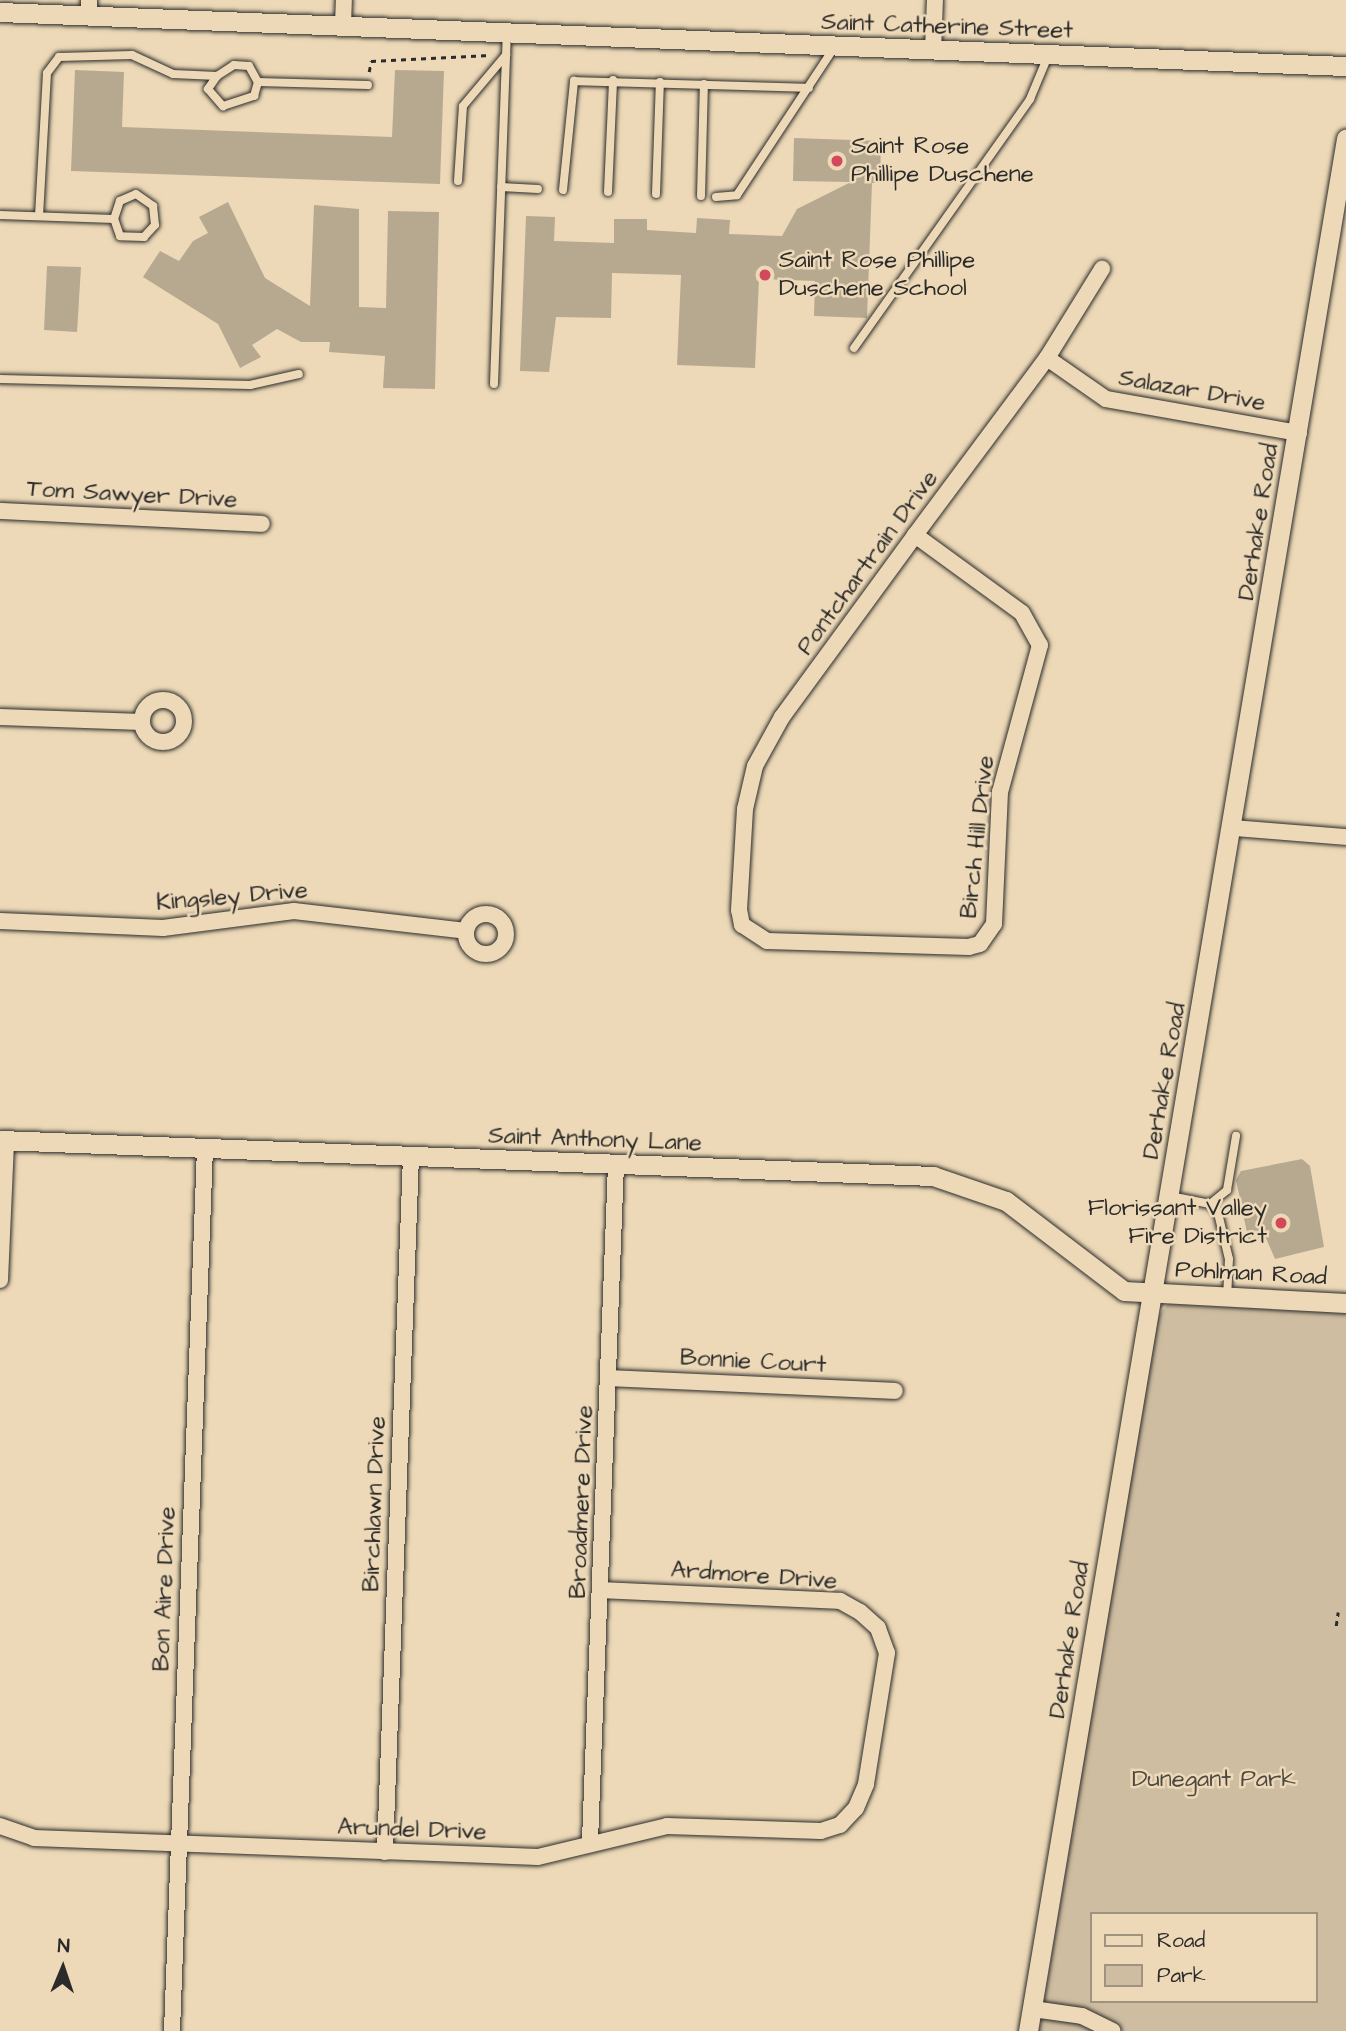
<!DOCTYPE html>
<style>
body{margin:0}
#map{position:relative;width:1346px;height:2031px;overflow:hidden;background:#edd9b7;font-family:"Architects Daughter",sans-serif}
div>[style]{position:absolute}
.green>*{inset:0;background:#cebda0}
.building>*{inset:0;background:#b7a890}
.path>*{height:2.5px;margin-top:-1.25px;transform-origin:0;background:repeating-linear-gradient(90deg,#2b2b2b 0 5px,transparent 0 10px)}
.roads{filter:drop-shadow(0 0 2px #2b2b2b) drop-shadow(0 0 2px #2b2b2b)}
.service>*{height:8px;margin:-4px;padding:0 4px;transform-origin:4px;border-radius:4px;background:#edd9b7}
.minor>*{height:16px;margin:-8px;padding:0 8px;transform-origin:8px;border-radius:8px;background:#edd9b7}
.minor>.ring{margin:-8px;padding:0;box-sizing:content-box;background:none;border:16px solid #edd9b7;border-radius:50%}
.tertiary>*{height:19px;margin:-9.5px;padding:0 9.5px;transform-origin:9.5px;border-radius:9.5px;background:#edd9b7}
.dots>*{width:19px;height:19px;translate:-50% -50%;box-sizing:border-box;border:4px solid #edd9b7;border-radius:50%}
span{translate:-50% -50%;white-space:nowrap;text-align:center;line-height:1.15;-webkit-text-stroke:5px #edd9b7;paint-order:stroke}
.street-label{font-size:24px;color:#2b2b2b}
.poi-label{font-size:24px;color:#2b2b2b}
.left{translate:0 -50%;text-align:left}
.right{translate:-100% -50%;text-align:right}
.park-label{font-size:24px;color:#4c4842}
.legend{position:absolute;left:1090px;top:1912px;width:228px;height:91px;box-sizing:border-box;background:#edd9b7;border:2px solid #9f937f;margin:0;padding:9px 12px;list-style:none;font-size:21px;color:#2b2b2b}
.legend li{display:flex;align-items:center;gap:14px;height:35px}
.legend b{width:35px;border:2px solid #9f937f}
.north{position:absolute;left:28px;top:1933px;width:70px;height:70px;-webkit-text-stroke:5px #edd9b7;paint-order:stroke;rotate:2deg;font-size:19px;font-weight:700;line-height:28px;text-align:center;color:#2b2b2b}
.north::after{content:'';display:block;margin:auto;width:24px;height:32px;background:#2b2b2b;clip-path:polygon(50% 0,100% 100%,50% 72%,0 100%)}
</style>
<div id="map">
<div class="green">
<div style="clip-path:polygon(evenodd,1168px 1304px,1346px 1313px,1346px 2031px,1039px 2031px,1157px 1318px,1168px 1304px,1092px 1914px,1316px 1914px,1316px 2001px,1092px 2001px,1092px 1914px)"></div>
</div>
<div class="building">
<div style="clip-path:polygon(75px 70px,124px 72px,122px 127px,392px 137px,395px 70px,444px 71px,440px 184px,71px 171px)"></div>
<div style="clip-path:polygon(794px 138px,881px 141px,880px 183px,872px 183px,867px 318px,814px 316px,815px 281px,759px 279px,755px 368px,677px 365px,681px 275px,612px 273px,611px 318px,556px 317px,549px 372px,520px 371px,526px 216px,555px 217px,554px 241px,614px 243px,614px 219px,647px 219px,647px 230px,696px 233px,697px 218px,730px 220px,729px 234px,782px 236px,797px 209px,851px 182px,793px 181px)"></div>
<div style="clip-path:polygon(228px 202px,265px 278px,310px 306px,314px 205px,359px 209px,359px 307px,386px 308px,388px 211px,439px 212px,435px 389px,383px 388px,385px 356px,329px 352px,330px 342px,301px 342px,277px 329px,252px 345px,261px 357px,240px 368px,218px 324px,143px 277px,160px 251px,179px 261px,193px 241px,208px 233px,199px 217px)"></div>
<div style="clip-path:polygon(47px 266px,81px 267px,77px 332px,44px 330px)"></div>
<div style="clip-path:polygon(1302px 1159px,1310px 1166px,1324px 1247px,1275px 1259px,1266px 1238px,1249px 1242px,1236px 1180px,1241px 1171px)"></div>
</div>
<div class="path">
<div style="left:369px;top:72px;width:11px;rotate:-80deg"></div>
<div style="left:371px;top:61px;width:119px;rotate:-2.9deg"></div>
<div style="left:1336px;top:1626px;width:14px;rotate:-82deg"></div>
</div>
<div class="roads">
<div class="service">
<div style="left:217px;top:76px;width:16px;rotate:125deg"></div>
<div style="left:208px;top:89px;width:23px;rotate:49deg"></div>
<div style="left:223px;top:106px;width:33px;rotate:-18deg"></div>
<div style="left:254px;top:96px;width:15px;rotate:-74deg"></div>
<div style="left:458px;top:181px;width:75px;rotate:-86.2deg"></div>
<div style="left:463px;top:106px;width:67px;rotate:-49.9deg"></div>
<div style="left:501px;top:187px;width:37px;rotate:3deg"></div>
<div style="left:563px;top:190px;width:110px;rotate:-84.2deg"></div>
<div style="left:574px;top:81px;width:235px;rotate:1.7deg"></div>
<div style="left:608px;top:192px;width:112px;rotate:-87.4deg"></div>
<div style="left:136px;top:194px;width:21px;rotate:35deg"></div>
<div style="left:153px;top:206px;width:19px;rotate:84deg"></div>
<div style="left:155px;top:225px;width:16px;rotate:133deg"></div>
<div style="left:144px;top:237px;width:24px;rotate:-178deg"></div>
<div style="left:120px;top:236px;width:18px;rotate:-109deg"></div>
<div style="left:114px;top:219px;width:19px;rotate:-72deg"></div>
<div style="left:120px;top:201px;width:17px;rotate:-24deg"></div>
<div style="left:656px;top:194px;width:112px;rotate:-88deg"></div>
<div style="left:701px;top:196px;width:112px;rotate:-88.5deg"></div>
<div style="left:716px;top:197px;width:21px;rotate:-5deg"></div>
<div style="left:737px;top:195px;width:176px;rotate:-56.6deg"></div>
<div style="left:0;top:215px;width:114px;rotate:2deg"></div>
<div style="left:39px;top:216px;width:143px;rotate:-86.8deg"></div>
<div style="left:47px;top:73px;width:20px;rotate:-53deg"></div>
<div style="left:59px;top:57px;width:73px;rotate:-1.6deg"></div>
<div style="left:132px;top:55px;width:45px;rotate:24.9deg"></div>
<div style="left:173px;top:74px;width:44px;rotate:2.6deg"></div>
<div style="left:217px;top:76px;width:20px;rotate:-33deg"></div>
<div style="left:234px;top:65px;width:15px;rotate:4deg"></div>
<div style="left:249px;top:66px;width:18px;rotate:61deg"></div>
<div style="left:258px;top:82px;width:110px;rotate:1.6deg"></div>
<div style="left:854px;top:348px;width:305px;rotate:-54.7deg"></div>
<div style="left:1030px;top:99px;width:47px;rotate:-67.3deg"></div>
<div style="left:0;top:379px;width:250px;rotate:1.4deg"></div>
<div style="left:250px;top:385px;width:50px;rotate:-12.7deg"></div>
<div style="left:494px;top:384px;width:352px;rotate:-87.9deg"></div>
<div style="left:1170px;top:1196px;width:41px;rotate:11.3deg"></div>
<div style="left:1210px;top:1204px;width:12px;rotate:48deg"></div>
<div style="left:1218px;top:1213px;width:47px;rotate:76.6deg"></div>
<div style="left:1229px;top:1259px;width:37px;rotate:93deg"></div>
<div style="left:1210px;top:1204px;width:22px;rotate:-39deg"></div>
<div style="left:1227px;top:1190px;width:55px;rotate:-80.5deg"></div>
</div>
<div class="minor">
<div style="left:89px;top:15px;width:15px;rotate:-90deg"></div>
<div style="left:343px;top:25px;width:25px;rotate:-88deg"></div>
<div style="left:933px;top:51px;width:51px;rotate:-87.8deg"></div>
<div style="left:1047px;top:358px;width:72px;rotate:34.8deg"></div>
<div style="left:1106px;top:399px;width:196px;rotate:10deg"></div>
<div style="left:0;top:511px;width:262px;rotate:2.8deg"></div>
<div style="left:915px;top:535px;width:132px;rotate:36.1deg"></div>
<div style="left:1022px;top:613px;width:37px;rotate:61deg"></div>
<div style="left:1040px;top:645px;width:152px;rotate:105.2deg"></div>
<div style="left:1000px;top:792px;width:132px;rotate:92.6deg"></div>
<div style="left:994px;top:924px;width:24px;rotate:125deg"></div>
<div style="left:980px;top:944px;width:11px;rotate:165deg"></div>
<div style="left:969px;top:947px;width:202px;rotate:-178.3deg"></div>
<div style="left:767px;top:941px;width:30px;rotate:-147deg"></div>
<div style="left:742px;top:925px;width:15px;rotate:-101deg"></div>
<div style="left:739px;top:910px;width:101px;rotate:-86.6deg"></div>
<div style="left:745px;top:809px;width:44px;rotate:-76.9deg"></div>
<div style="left:755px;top:766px;width:56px;rotate:-61.1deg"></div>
<div style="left:782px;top:717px;width:225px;rotate:-53.8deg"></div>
<div style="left:915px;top:535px;width:221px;rotate:-53.3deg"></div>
<div style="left:1047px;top:358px;width:105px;rotate:-58.3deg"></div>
<div class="ring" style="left:142px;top:700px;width:26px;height:26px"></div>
<div style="left:0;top:717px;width:142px;rotate:2deg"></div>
<div style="left:1234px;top:828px;width:112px;rotate:4.6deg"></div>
<div class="ring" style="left:466px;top:914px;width:24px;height:24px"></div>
<div style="left:0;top:921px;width:163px;rotate:2.5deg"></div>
<div style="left:163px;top:928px;width:132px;rotate:-7.4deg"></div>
<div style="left:294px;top:911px;width:173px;rotate:6.6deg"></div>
<div style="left:0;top:1280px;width:140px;rotate:-87.5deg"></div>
<div style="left:610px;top:1378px;width:285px;rotate:2.6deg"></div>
<div style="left:0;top:1826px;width:36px;rotate:19deg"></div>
<div style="left:34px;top:1838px;width:504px;rotate:2.16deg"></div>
<div style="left:538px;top:1857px;width:133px;rotate:-13.5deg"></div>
<div style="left:667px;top:1826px;width:154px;rotate:1.9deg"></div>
<div style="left:821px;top:1831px;width:20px;rotate:-18deg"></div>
<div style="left:840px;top:1825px;width:23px;rotate:-47deg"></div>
<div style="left:856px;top:1808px;width:26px;rotate:-67deg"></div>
<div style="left:866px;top:1784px;width:133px;rotate:-80.9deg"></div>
<div style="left:887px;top:1653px;width:27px;rotate:-110deg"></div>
<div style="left:878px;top:1628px;width:24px;rotate:-138deg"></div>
<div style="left:860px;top:1612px;width:23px;rotate:-151deg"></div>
<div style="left:840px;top:1601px;width:238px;rotate:-177.4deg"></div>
<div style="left:590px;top:1841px;width:676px;rotate:-87.8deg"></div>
<div style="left:385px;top:1852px;width:695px;rotate:-87.86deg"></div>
<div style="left:1033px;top:2009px;width:49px;rotate:8.1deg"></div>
<div style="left:1082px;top:2016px;width:34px;rotate:26deg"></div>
<div style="left:172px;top:2031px;width:884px;rotate:-87.86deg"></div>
</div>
<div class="tertiary">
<div style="left:0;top:12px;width:1347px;rotate:2.3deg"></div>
<div style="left:0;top:1140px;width:934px;rotate:2.21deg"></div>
<div style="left:933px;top:1176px;width:77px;rotate:18.9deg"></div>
<div style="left:1006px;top:1201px;width:148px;rotate:37.3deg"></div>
<div style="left:1124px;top:1291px;width:222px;rotate:3.1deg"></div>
<div style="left:1028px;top:2031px;width:1919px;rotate:-80.46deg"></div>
</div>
</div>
<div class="dots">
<div style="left:837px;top:161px;background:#d1495b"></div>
<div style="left:765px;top:275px;background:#d1495b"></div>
<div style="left:1281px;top:1223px;background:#d1495b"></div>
</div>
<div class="street-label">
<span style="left:947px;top:27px;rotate:2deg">Saint Catherine Street</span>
<span style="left:1192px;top:391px;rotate:10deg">Salazar Drive</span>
<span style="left:132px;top:495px;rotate:3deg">Tom Sawyer Drive</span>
<span style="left:1259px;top:522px;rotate:-81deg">Derhake Road</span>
<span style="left:868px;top:563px;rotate:-54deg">Pontchartrain Drive</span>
<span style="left:978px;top:837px;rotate:-84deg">Birch Hill Drive</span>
<span style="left:232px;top:897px;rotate:-5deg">Kingsley Drive</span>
<span style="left:1165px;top:1081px;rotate:-80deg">Derhake Road</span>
<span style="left:595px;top:1140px;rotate:2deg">Saint Anthony Lane</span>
<span style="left:1251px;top:1274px;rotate:3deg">Pohlman Road</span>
<span style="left:753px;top:1362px;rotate:3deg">Bonnie Court</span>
<span style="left:582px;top:1502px;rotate:-88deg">Broadmere Drive</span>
<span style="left:375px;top:1504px;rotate:-88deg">Birchlawn Drive</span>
<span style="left:754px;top:1576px;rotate:4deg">Ardmore Drive</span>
<span style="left:165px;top:1589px;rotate:-88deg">Bon Aire Drive</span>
<span style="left:1070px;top:1640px;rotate:-81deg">Derhake Road</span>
<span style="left:412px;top:1830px;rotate:2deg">Arundel Drive</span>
</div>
<div class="poi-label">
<span class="left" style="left:851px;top:161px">Saint Rose<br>Phillipe Duschene</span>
<span class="left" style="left:779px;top:275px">Saint Rose Phillipe<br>Duschene School</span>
<span class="right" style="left:1267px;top:1223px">Florissant Valley<br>Fire District</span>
</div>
<div class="park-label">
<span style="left:1214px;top:1780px">Dunegant Park</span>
</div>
<ul class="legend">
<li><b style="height:9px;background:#edd9b7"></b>Road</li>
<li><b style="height:19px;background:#cebda0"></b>Park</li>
</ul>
<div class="north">N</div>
</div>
